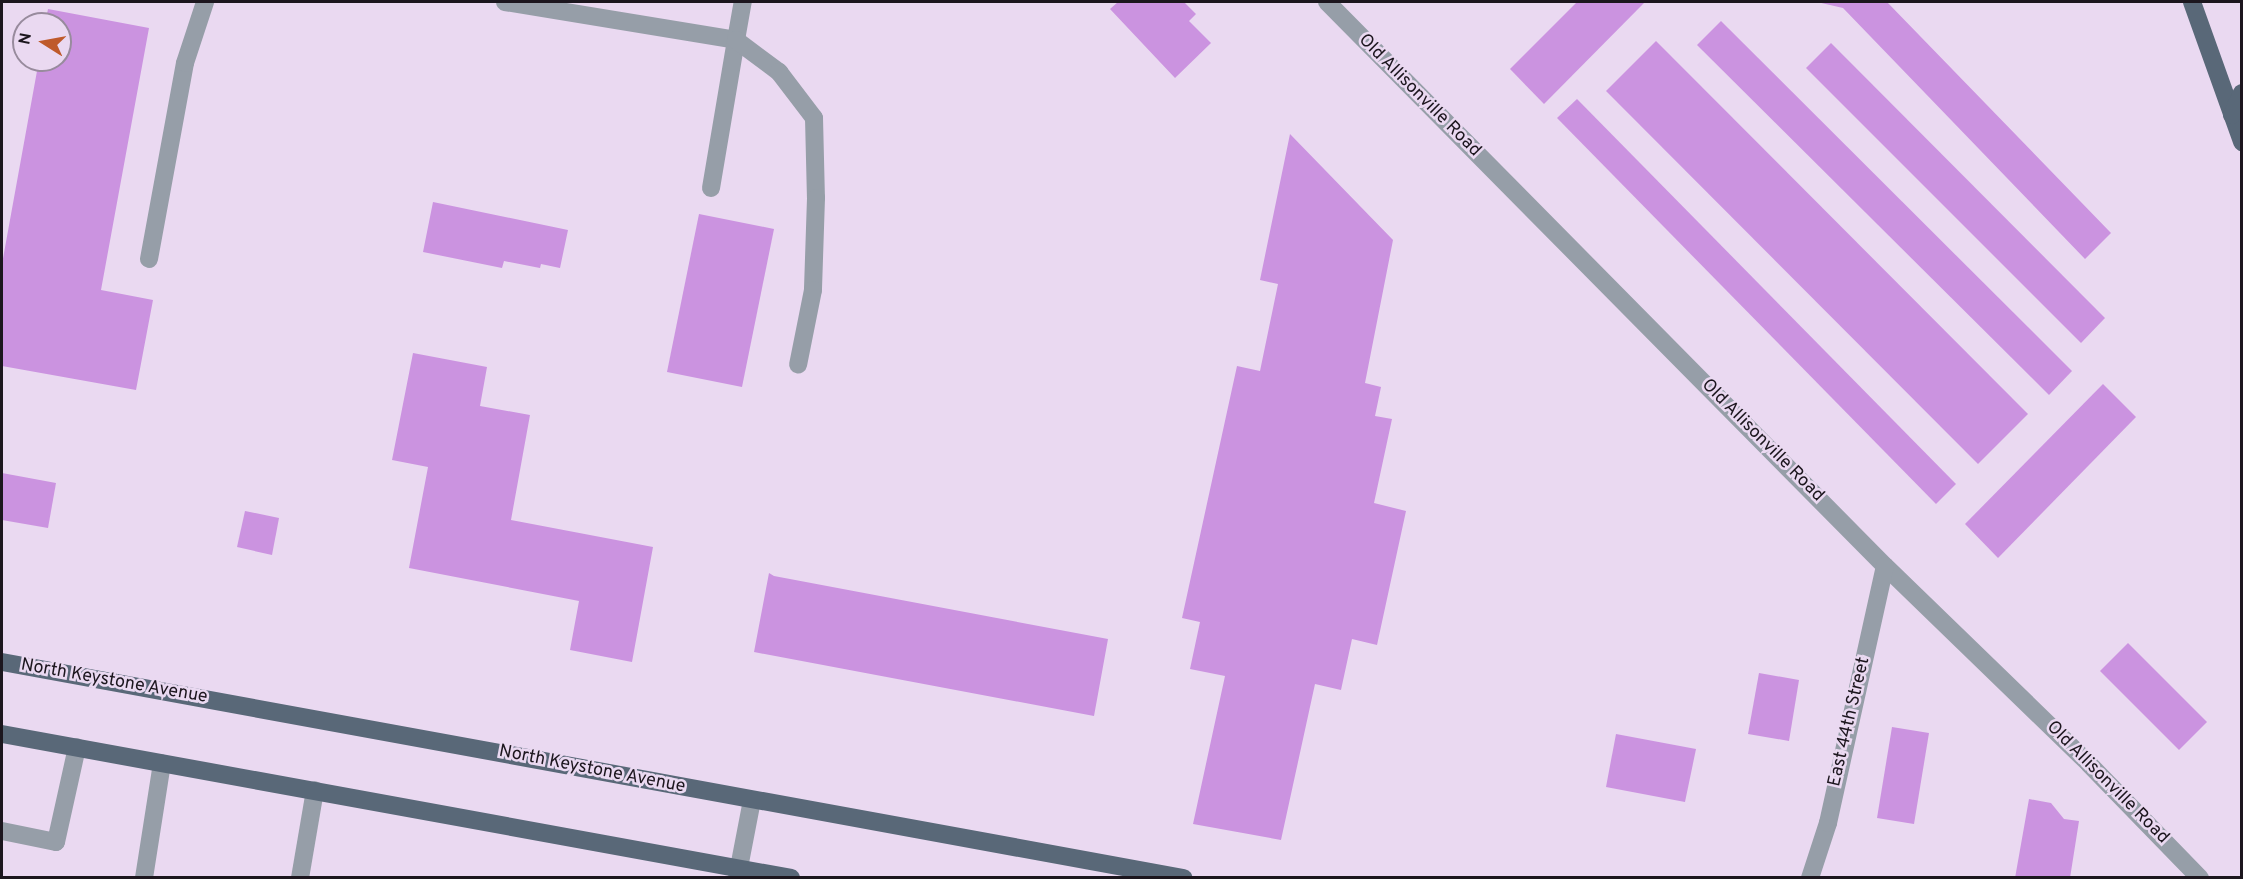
<!DOCTYPE html>
<style>
body{margin:0}
#map{position:relative;width:2243px;height:879px;overflow:hidden;background:#ead9f1;font-family:Overpass,sans-serif}
div>[style]{position:absolute}
.building>*{inset:0;background:#cb93e0}
.minor>*{height:18px;margin:-9px;padding:0 9px;transform-origin:9px;border-radius:9px;background:#969ea8}
.major>*{height:18px;margin:-9px;padding:0 9px;transform-origin:9px;border-radius:9px;background:#596878}
span{translate:-50% -50%;white-space:nowrap;text-align:center;line-height:1.15;-webkit-text-stroke:5px #ead9f1;paint-order:stroke}
.street-label{font-size:18px;color:#1c161e}
.frame{position:absolute;inset:0;border:3px solid #1c161e;pointer-events:none}
.north{position:absolute;left:12px;top:12px;width:60px;height:60px;box-sizing:border-box;background:#ead9f1;border:2px solid #988b9d;border-radius:50%;rotate:281deg;font-size:16px;font-weight:700;line-height:24px;text-align:center;color:#1c161e}
.north::after{content:'';display:block;margin:auto;width:21px;height:27px;background:#bf5a2b;clip-path:polygon(50% 0,100% 100%,50% 72%,0 100%)}
</style>
<div id="map">
<div class="building">
<div style="clip-path:polygon(1118px 2px,1184px 2px,1196px 14px,1189px 21px,1211px 43px,1175px 78px,1110px 9px)"></div>
<div style="clip-path:polygon(1577px 2px,1645px 2px,1544px 104px,1510px 69px)"></div>
<div style="clip-path:polygon(1817px 2px,1887px 2px,2111px 233px,2085px 259px,1843px 8px)"></div>
<div style="clip-path:polygon(48px 9px,149px 28px,101px 290px,153px 300px,136px 390px,2px 366px,2px 264px,39px 60px,60px 60px,60px 24px,45px 24px)"></div>
<div style="clip-path:polygon(1721px 21px,2072px 371px,2049px 395px,1697px 45px)"></div>
<div style="clip-path:polygon(1656px 41px,2028px 414px,1978px 464px,1606px 91px)"></div>
<div style="clip-path:polygon(1831px 43px,2105px 318px,2081px 343px,1806px 68px)"></div>
<div style="clip-path:polygon(1577px 99px,1956px 484px,1936px 504px,1557px 118px)"></div>
<div style="clip-path:polygon(1290px 134px,1393px 240px,1365px 383px,1381px 387px,1375px 416px,1392px 419px,1374px 503px,1406px 511px,1377px 645px,1352px 639px,1341px 690px,1315px 684px,1281px 840px,1193px 824px,1225px 676px,1190px 669px,1200px 622px,1182px 618px,1237px 366px,1260px 371px,1278px 284px,1260px 280px)"></div>
<div style="clip-path:polygon(433px 202px,568px 230px,560px 268px,541px 264px,540px 268px,504px 261px,502px 268px,423px 252px)"></div>
<div style="clip-path:polygon(699px 214px,774px 229px,742px 387px,667px 372px)"></div>
<div style="clip-path:polygon(413px 353px,487px 367px,480px 406px,530px 415px,511px 520px,653px 547px,632px 662px,570px 650px,579px 601px,409px 568px,428px 467px,392px 460px)"></div>
<div style="clip-path:polygon(2103px 384px,2136px 417px,1998px 558px,1965px 524px)"></div>
<div style="clip-path:polygon(2px 473px,56px 483px,48px 528px,2px 520px)"></div>
<div style="clip-path:polygon(245px 511px,279px 518px,272px 555px,237px 547px)"></div>
<div style="clip-path:polygon(769px 573px,774px 576px,1108px 639px,1094px 716px,754px 652px)"></div>
<div style="clip-path:polygon(2128px 643px,2207px 722px,2179px 750px,2100px 671px)"></div>
<div style="clip-path:polygon(1759px 673px,1799px 680px,1789px 741px,1748px 734px)"></div>
<div style="clip-path:polygon(1892px 727px,1929px 733px,1914px 824px,1877px 818px)"></div>
<div style="clip-path:polygon(1616px 734px,1696px 749px,1685px 802px,1606px 787px)"></div>
<div style="clip-path:polygon(2029px 799px,2051px 803px,2064px 819px,2079px 821px,2070px 878px,2015px 878px)"></div>
</div>
<div class="minor">
<div style="left:505px;top:2px;width:234px;rotate:9.3deg"></div>
<div style="left:736px;top:40px;width:39px;rotate:-80deg"></div>
<div style="left:1327px;top:2px;width:793px;rotate:45.31deg"></div>
<div style="left:1885px;top:566px;width:284px;rotate:44.1deg"></div>
<div style="left:2089px;top:764px;width:159px;rotate:45.8deg"></div>
<div style="left:711px;top:188px;width:150px;rotate:-80.4deg"></div>
<div style="left:736px;top:40px;width:54px;rotate:36.7deg"></div>
<div style="left:779px;top:72px;width:58px;rotate:52.7deg"></div>
<div style="left:814px;top:118px;width:80px;rotate:88.6deg"></div>
<div style="left:816px;top:198px;width:92px;rotate:91.9deg"></div>
<div style="left:813px;top:290px;width:76px;rotate:101.3deg"></div>
<div style="left:149px;top:259px;width:199px;rotate:-79.6deg"></div>
<div style="left:185px;top:63px;width:64px;rotate:-71.8deg"></div>
<div style="left:2px;top:831px;width:55px;rotate:11.5deg"></div>
<div style="left:56px;top:842px;width:97px;rotate:-77.5deg"></div>
<div style="left:144px;top:878px;width:116px;rotate:-81.1deg"></div>
<div style="left:300px;top:878px;width:89px;rotate:-80.3deg"></div>
<div style="left:737px;top:878px;width:79px;rotate:-79.1deg"></div>
<div style="left:1810px;top:878px;width:58px;rotate:-71.9deg"></div>
<div style="left:1828px;top:823px;width:263px;rotate:-77.5deg"></div>
</div>
<div class="major">
<div style="left:2192px;top:2px;width:149px;rotate:70.3deg"></div>
<div style="left:2232px;top:115px;width:24px;rotate:-66deg"></div>
<div style="left:2px;top:662px;width:1201px;rotate:10.36deg"></div>
<div style="left:2px;top:734px;width:802px;rotate:10.34deg"></div>
</div>
<div class="street-label">
<span style="left:1419px;top:96px;rotate:45deg">Old Allisonville Road</span>
<span style="left:1762px;top:441px;rotate:45deg">Old Allisonville Road</span>
<span style="left:114px;top:682px;rotate:10deg">North Keystone Avenue</span>
<span style="left:1850px;top:722px;rotate:-77deg">East 44th Street</span>
<span style="left:592px;top:770px;rotate:11deg">North Keystone Avenue</span>
<span style="left:2107px;top:783px;rotate:45deg">Old Allisonville Road</span>
</div>
<div class="frame"></div>
<div class="north">N</div>
</div>
